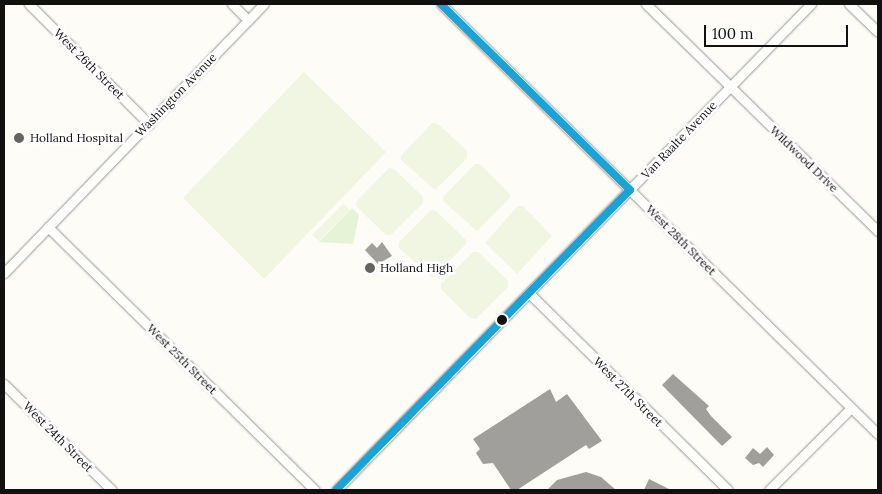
<!DOCTYPE html>
<style>
body{margin:0}
#map{position:relative;width:882px;height:494px;overflow:hidden;background:#fdfcf7;font-family:Lora,serif}
div>[style]{position:absolute}
.green>*{inset:0;background:#e7f3d7}
.pitch>*{inset:0;background:#f0f6e1}
.building>*{inset:0;background:#a19f9c}
.roads{filter:drop-shadow(0 0 1px #979795) drop-shadow(0 0 1px #979795)}
.minor>*{height:9px;margin:-4.5px;padding:0 4.5px;transform-origin:4.5px;border-radius:4.5px;background:#fffffe}
.bus-1>*{height:8px;margin:-4px;padding:0 4px;transform-origin:4px;border-radius:4px;background:#1ca2d5}
.dots>*{width:14px;height:14px;translate:-50% -50%;box-sizing:border-box;border:2px solid #fff;border-radius:50%}
span{translate:-50% -50%;white-space:nowrap;text-align:center;line-height:1.15;-webkit-text-stroke:5px #fff;paint-order:stroke}
.street-label{font-size:12px;color:#111}
.poi-label{font-size:12px;color:#111}
.left{translate:0 -50%;text-align:left}
.frame{position:absolute;inset:0;border:5px solid #111;pointer-events:none}
.scale{position:absolute;left:704px;top:25px;width:144px;height:22px;box-sizing:border-box;border:2px solid #111;border-top:0;padding-left:6px;font-size:15px;line-height:18px;white-space:nowrap;color:#111;-webkit-text-stroke:4px #fff;paint-order:stroke}
</style>
<div id="map">
<div class="green">
<div style="clip-path:polygon(352px 208px,359px 215px,353px 244px,319px 242px)"></div>
</div>
<div class="pitch">
<div style="clip-path:polygon(304px 72px,386px 152px,264px 279px,183px 198px)"></div>
<div style="clip-path:polygon(432px 123px,438px 124px,467px 151px,467px 158px,435px 190px,401px 160px,401px 156px)"></div>
<div style="clip-path:polygon(475px 164px,480px 164px,510px 194px,510px 198px,477px 231px,443px 201px,443px 197px)"></div>
<div style="clip-path:polygon(389px 168px,394px 169px,423px 197px,423px 203px,391px 235px,386px 235px,357px 207px,356px 202px)"></div>
<div style="clip-path:polygon(343px 204px,350px 210px,319px 241px,312px 235px)"></div>
<div style="clip-path:polygon(518px 206px,523px 206px,552px 236px,517px 274px,485px 243px)"></div>
<div style="clip-path:polygon(431px 210px,435px 210px,466px 240px,466px 244px,433px 278px,399px 248px,399px 242px)"></div>
<div style="clip-path:polygon(473px 252px,478px 252px,508px 281px,508px 287px,476px 319px,470px 318px,441px 289px,441px 284px)"></div>
</div>
<div class="building">
<div style="clip-path:polygon(382px 242px,392px 256px,378px 264px,365px 250px,372px 243px,377px 248px)"></div>
<div style="clip-path:polygon(673px 374px,709px 406px,706px 409px,711px 416px,732px 437px,722px 446px,662px 385px)"></div>
<div style="clip-path:polygon(550px 389px,556px 402px,567px 394px,602px 441px,589px 449px,586px 445px,517px 490px,511px 490px,493px 463px,483px 464px,476px 453px,480px 449px,473px 439px)"></div>
<div style="clip-path:polygon(767px 447px,774px 455px,763px 467px,759px 463px,753px 465px,745px 458px,753px 448px,760px 454px)"></div>
<div style="clip-path:polygon(586px 472px,601px 477px,616px 490px,547px 490px,557px 480px)"></div>
<div style="clip-path:polygon(649px 479px,671px 490px,644px 490px)"></div>
</div>
<div class="roads">
<div class="minor">
<div style="left:29px;top:4px;width:170px;rotate:45deg"></div>
<div style="left:232px;top:4px;width:23px;rotate:45deg"></div>
<div style="left:441px;top:4px;width:613px;rotate:44.54deg"></div>
<div style="left:646px;top:4px;width:325px;rotate:44.4deg"></div>
<div style="left:849px;top:4px;width:40px;rotate:44deg"></div>
<div style="left:48px;top:227px;width:375px;rotate:44.6deg"></div>
<div style="left:4px;top:273px;width:374px;rotate:-46deg"></div>
<div style="left:529px;top:293px;width:280px;rotate:44.7deg"></div>
<div style="left:4px;top:384px;width:151px;rotate:44.5deg"></div>
<div style="left:336px;top:490px;width:680px;rotate:-45.66deg"></div>
<div style="left:769px;top:490px;width:116px;rotate:-45deg"></div>
</div>
</div>
<div class="bus-1">
<div style="left:336px;top:490px;width:420px;rotate:-45.6deg"></div>
<div style="left:630px;top:190px;width:265px;rotate:-135.5deg"></div>
</div>
<div class="dots">
<div style="left:19px;top:138px;background:#646362"></div>
<div style="left:370px;top:268px;background:#646362"></div>
<div style="left:502px;top:320px;background:#111"></div>
</div>
<div class="street-label">
<span style="left:89px;top:64px;rotate:45deg">West 26th Street</span>
<span style="left:176px;top:95px;rotate:-46deg">Washington Avenue</span>
<span style="left:679px;top:140px;rotate:-46deg">Van Raalte Avenue</span>
<span style="left:804px;top:159px;rotate:44deg">Wildwood Drive</span>
<span style="left:681px;top:240px;rotate:45deg">West 28th Street</span>
<span style="left:182px;top:359px;rotate:45deg">West 25th Street</span>
<span style="left:628px;top:392px;rotate:45deg">West 27th Street</span>
<span style="left:58px;top:437px;rotate:45deg">West 24th Street</span>
</div>
<div class="poi-label">
<span class="left" style="left:30px;top:138px">Holland Hospital</span>
<span class="left" style="left:380px;top:268px">Holland High</span>
</div>
<div class="frame"></div>
<div class="scale">100 m</div>
</div>
